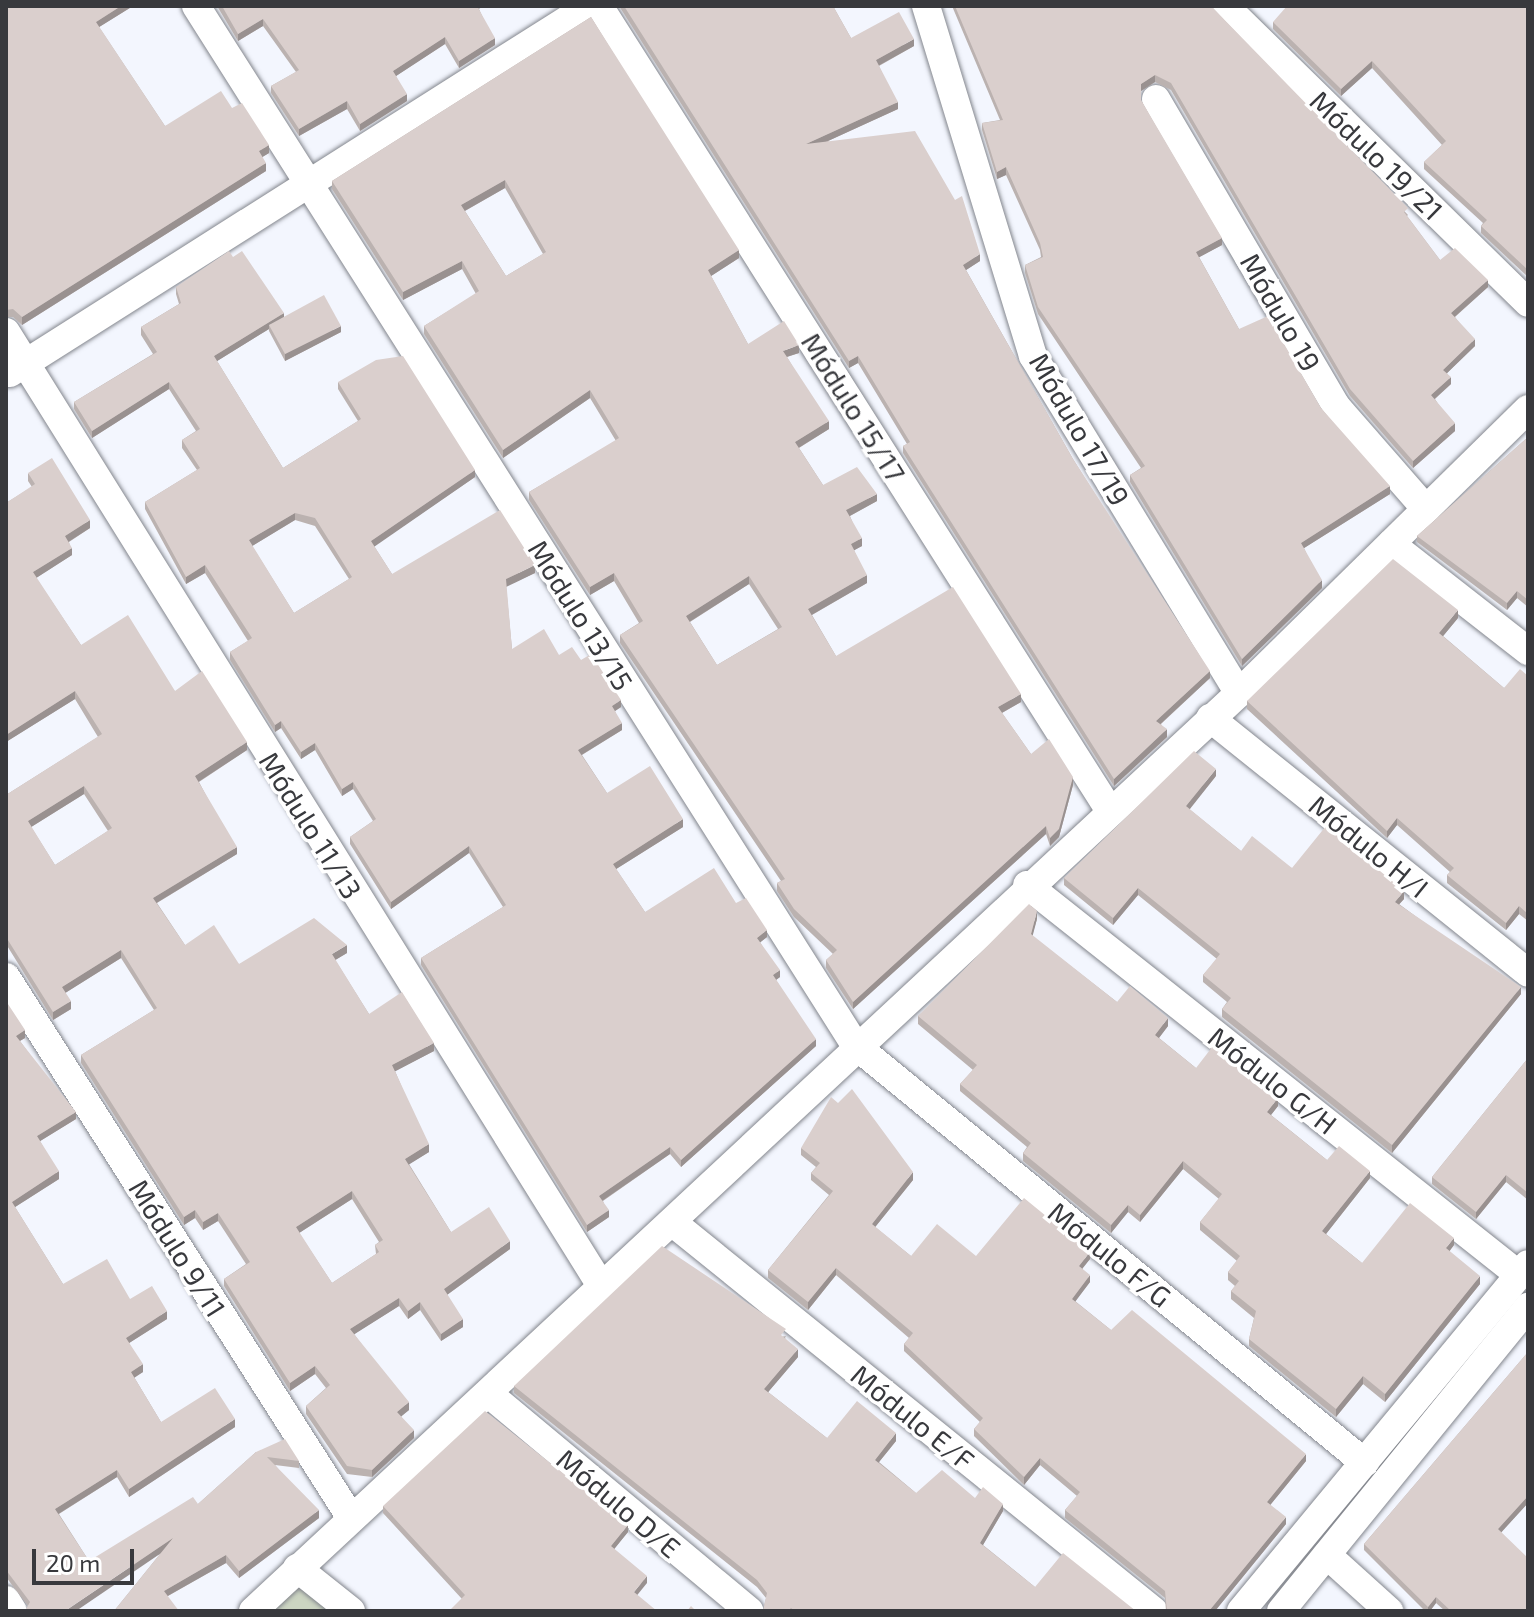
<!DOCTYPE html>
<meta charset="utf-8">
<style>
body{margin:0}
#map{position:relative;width:1534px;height:1617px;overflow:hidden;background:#f3f6fe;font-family:"Exo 2",sans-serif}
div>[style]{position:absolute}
.green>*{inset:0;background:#ccd5c2}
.roads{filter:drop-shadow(0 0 2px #83868d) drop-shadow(0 0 2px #83868d)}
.minor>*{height:28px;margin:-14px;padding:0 14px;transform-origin:14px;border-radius:14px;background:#fff}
.wall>*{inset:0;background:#bbb2b0}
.shaded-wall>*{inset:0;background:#999190}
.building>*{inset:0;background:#dacfcd}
span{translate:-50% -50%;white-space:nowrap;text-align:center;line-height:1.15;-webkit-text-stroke:7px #fff;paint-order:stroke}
.street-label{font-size:28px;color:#38393d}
.frame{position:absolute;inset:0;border:8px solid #38393d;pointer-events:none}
.scale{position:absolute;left:32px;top:1549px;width:102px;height:36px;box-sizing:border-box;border:4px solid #38393d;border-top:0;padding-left:10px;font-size:24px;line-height:28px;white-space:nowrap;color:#38393d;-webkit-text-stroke:6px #fff;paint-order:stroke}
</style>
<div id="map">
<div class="green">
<div style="clip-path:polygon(300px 1585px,331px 1611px,272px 1611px)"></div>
</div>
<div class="roads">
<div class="minor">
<div style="left:196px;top:6px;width:1230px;rotate:57.61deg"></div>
<div style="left:855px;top:1045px;width:659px;rotate:39.34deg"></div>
<div style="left:599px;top:6px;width:950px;rotate:57.6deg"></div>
<div style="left:926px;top:6px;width:366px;rotate:73deg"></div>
<div style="left:1033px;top:356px;width:395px;rotate:58.6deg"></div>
<div style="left:1225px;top:6px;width:424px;rotate:44.4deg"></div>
<div style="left:1156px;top:99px;width:356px;rotate:59.6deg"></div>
<div style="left:1336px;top:406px;width:137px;rotate:48.9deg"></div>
<div style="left:6px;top:332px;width:1128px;rotate:58.04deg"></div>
<div style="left:10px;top:373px;width:686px;rotate:-32.37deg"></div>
<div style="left:1391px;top:544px;width:174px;rotate:38deg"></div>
<div style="left:1210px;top:718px;width:408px;rotate:38.7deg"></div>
<div style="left:1027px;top:885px;width:628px;rotate:38.4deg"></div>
<div style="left:6px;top:977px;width:642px;rotate:57.47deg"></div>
<div style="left:672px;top:1222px;width:619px;rotate:38.91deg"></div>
<div style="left:489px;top:1394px;width:339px;rotate:39.8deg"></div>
<div style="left:1327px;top:1555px;width:84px;rotate:42.1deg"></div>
<div style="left:297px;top:1568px;width:69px;rotate:38.5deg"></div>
<div style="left:6px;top:1600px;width:13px;rotate:58deg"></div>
<div style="left:253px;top:1611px;width:1347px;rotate:-42.95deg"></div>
<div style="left:1239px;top:693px;width:405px;rotate:-44.5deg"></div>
<div style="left:1241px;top:1611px;width:450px;rotate:-50.4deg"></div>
<div style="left:1281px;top:1611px;width:392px;rotate:-50.9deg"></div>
</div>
</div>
<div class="wall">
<div style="clip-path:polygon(6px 6px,133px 6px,99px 27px,165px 126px,232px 108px,269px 153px,262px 157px,266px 171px,22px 325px,13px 317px,6px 317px)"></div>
<div style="clip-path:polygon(217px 6px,483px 6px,479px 9px,495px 45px,459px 68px,445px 44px,396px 76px,407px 101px,360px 131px,347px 109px,299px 136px,271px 93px,271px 86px,296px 72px,263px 26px,238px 41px)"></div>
<div style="clip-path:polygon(619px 6px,833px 6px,851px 38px,914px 46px,879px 66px,898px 109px,828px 141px,980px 261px,966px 270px,1073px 459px,1210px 678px,1161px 724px,1167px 737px,1114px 786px,903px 453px,903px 446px,907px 444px,858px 363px,849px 368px)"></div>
<div style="clip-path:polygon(952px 6px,1211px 6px,1408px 215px,1407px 216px,1440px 260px,1488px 287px,1455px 317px,1475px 346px,1447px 373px,1451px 384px,1435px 399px,1455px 431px,1413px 468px,1350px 396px,1171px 90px,1155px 82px,1141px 91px,1141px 100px,1222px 245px,1199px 257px,1239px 329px,1321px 408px,1390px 494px,1304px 548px,1322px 588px,1242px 666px,1130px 482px,1130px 475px,1141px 468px,1038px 314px,1025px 273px,1025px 265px,1041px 257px,1040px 250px,1006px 175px,997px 179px,982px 130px,982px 123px,1000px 120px)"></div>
<div style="clip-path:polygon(1528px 6px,1528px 277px,1481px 233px,1481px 226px,1483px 223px,1424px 169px,1424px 162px,1442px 145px,1372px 68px,1341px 96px,1273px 29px,1273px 22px)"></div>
<div style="clip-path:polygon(evenodd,591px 17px,739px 258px,711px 276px,748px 344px,799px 353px,787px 357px,829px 429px,799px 448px,823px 485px,877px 501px,850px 516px,862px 546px,854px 550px,867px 583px,812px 615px,836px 656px,1021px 702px,1002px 713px,1031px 754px,1073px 785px,1059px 837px,1050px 846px,1046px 834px,853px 1009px,826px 968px,826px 960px,833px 954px,794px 917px,777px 891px,777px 883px,781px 881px,620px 643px,620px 635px,639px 623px,614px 581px,590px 595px,529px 500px,529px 492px,616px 441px,590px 398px,503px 458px,424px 334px,424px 326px,476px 294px,462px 269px,403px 300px,332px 189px,332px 181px,591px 17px,505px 188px,543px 254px,506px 276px,465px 211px,505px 188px,591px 17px,749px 584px,778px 629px,717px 665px,690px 622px,749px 584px)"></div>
<div style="clip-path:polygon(evenodd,233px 257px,284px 317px,341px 332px,285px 361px,269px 331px,269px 329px,217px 361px,283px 468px,358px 421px,338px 389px,338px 382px,475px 477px,374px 546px,392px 574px,535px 573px,506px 586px,512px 649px,559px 655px,581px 660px,621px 707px,615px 711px,622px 730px,582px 755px,607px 793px,683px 827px,616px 869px,645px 912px,736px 903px,767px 937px,760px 942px,780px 977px,776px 980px,816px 1046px,681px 1167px,670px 1154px,603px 1201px,609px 1217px,587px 1232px,421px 965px,421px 958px,503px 907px,469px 853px,391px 909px,350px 844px,350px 837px,373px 821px,353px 789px,342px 796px,315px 750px,301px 759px,281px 728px,275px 732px,230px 660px,230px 652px,248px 641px,205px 573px,186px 584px,145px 509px,145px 502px,197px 470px,182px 448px,182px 440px,196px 431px,169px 389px,92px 438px,74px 409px,74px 402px,153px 354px,141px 335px,141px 327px,179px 304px,176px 294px,176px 287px,233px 257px,295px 520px,315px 526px,349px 579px,294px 613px,252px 546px,295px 520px)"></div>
<div style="clip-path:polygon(1528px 437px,1528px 607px,1517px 598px,1507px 610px,1417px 542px,1417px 536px)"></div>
<div style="clip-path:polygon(evenodd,28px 473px,90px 528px,69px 542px,72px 555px,36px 578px,81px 645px,175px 691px,247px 750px,199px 782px,237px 854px,157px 903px,185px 945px,239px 964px,347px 953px,335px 960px,369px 1014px,434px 1051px,395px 1071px,429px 1152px,409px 1164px,451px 1232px,510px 1249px,447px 1295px,463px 1327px,441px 1341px,420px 1310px,408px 1319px,399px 1306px,354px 1334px,409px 1410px,401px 1416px,414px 1438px,372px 1477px,347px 1474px,306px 1414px,306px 1406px,326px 1388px,315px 1374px,290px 1391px,224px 1286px,224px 1279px,246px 1264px,218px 1221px,203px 1230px,195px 1218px,184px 1225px,81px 1063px,81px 1055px,154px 1010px,121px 958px,65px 993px,71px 1009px,53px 1020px,6px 944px,6px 795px,98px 737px,75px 699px,6px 742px,6px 503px,32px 487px,28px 481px,28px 473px,84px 794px,108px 831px,55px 865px,31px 827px,84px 794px,28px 473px,352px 1199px,379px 1242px,375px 1245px,376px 1254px,332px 1283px,299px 1233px,352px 1199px)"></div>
<div style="clip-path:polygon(1458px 618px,1443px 636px,1504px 688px,1528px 676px,1528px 921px,1519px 914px,1506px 930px,1447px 883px,1447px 875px,1450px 872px,1397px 825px,1387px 838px,1247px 709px,1247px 701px)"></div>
<div style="clip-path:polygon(1216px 776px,1189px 809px,1241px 851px,1292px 868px,1404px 899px,1399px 904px,1521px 994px,1392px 1153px,1222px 1017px,1222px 1009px,1227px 1002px,1203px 982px,1203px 975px,1217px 959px,1138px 895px,1113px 925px,1064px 885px,1064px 878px)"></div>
<div style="clip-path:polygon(1037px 919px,1032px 936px,1117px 1002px,1168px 1026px,1159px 1038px,1196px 1068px,1278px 1106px,1271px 1115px,1327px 1160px,1370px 1178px,1326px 1234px,1362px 1263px,1454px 1245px,1449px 1251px,1480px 1284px,1385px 1402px,1363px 1384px,1336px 1417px,1249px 1346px,1249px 1339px,1254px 1318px,1231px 1299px,1231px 1291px,1235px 1286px,1228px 1280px,1228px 1272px,1237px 1261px,1200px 1230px,1200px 1222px,1219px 1199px,1183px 1169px,1140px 1222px,1128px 1212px,1111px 1233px,1023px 1161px,1023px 1153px,1027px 1147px,960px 1091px,960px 1084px,973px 1070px,918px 1024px,918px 1016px)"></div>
<div style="clip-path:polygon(6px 1001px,25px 1038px,20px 1041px,76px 1119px,40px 1141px,59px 1179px,15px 1207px,63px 1284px,130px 1299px,167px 1319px,129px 1343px,143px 1372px,134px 1377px,161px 1422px,235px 1427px,129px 1497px,117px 1477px,59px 1514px,89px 1561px,198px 1504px,256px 1452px,299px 1461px,299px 1468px,275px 1465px,319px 1518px,239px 1578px,226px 1563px,168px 1596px,114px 1611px,160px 1554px,28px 1606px,6px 1577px)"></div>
<div style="clip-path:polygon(1528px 1058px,1528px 1200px,1506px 1182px,1476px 1219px,1432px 1184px,1432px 1177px)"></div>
<div style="clip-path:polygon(801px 1148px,913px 1180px,875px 1227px,911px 1256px,976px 1256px,1090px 1259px,1082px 1268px,1090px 1282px,1075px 1301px,1111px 1330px,1306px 1461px,1270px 1505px,1286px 1524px,1215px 1611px,1166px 1611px,1165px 1598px,1065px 1518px,1065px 1510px,1077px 1496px,1040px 1465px,1024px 1485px,974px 1436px,974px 1429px,980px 1422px,904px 1351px,904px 1344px,909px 1338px,836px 1275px,808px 1310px,768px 1278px,768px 1270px,829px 1195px,811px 1180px,811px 1173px,816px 1167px,801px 1155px)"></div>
<div style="clip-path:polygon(786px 1336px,785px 1338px,798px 1357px,768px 1392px,827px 1438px,896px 1441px,879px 1462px,916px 1493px,975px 1498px,1003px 1511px,983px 1545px,1035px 1587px,1136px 1611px,763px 1611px,766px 1598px,757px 1587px,514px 1393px,514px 1386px)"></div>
<div style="clip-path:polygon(1528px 1352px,1528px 1503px,1501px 1532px,1528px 1611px,1445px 1611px,1436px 1603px,1430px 1611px,1425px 1611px,1364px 1550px,1364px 1544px)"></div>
<div style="clip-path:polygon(383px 1506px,628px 1532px,614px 1549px,647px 1583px,462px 1599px,383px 1513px)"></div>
</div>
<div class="shaded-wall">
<div style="clip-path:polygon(121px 6px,133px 6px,96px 29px,96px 22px)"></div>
<div style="clip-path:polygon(263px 19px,263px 26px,238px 41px,238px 34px)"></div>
<div style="clip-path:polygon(445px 37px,445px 44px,393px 78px,393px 71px)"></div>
<div style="clip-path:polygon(495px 38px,495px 45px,459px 68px,459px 61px)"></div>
<div style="clip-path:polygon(914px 39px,914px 46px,876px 67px,876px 60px)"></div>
<div style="clip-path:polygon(1372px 61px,1372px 68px,1341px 96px,1341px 89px)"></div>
<div style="clip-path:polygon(1155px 75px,1155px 82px,1141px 91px,1141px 84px)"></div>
<div style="clip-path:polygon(407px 94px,407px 101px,360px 131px,360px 124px)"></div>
<div style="clip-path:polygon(347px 101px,347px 109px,299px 136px,299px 129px)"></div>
<div style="clip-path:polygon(898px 102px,898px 109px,806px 151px,806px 144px)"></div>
<div style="clip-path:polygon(269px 145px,269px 153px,259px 159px,259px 151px)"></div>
<div style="clip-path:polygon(266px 163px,266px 171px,22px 325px,22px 317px)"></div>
<div style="clip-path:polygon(1006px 167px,1006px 175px,997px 179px,997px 172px)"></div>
<div style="clip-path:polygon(505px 180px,505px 188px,461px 213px,461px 205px)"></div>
<div style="clip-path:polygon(1222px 238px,1222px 245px,1196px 259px,1196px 252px)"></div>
<div style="clip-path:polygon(739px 250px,739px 258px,708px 278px,708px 270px)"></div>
<div style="clip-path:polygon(980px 254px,980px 261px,963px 272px,963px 265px)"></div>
<div style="clip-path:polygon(462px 261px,462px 269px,403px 300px,403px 292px)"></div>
<div style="clip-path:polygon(1488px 280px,1488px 287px,1451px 320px,1451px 313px)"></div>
<div style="clip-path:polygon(284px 313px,284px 320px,269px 325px,269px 329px,214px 363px,214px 356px)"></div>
<div style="clip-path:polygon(341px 326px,341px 332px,285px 361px,285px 354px)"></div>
<div style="clip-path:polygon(1475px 339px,1475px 346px,1443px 377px,1443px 370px)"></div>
<div style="clip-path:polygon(799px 345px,799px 353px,783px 358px,783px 351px)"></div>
<div style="clip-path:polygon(858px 356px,858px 363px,849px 368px,849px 361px)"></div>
<div style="clip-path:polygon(1451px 377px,1451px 384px,1431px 402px,1431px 395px)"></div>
<div style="clip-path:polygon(169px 382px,169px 389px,92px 438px,92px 431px)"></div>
<div style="clip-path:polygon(590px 390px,590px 398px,503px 458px,503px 450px)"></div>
<div style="clip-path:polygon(829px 421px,829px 429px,795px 450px,795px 442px)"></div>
<div style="clip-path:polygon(1455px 423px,1455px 431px,1413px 468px,1413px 461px)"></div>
<div style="clip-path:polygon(475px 470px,475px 477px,371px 549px,371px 541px)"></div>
<div style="clip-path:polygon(1390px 486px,1390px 494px,1301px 550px,1301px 543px)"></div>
<div style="clip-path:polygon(877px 494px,877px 501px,846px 518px,846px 510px)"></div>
<div style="clip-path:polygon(295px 513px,295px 520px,249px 548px,249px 540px)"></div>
<div style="clip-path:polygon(90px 520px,90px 528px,65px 544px,65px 536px)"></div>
<div style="clip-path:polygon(862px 538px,862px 546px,851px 552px,851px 544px)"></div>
<div style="clip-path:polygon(72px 548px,72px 555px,33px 580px,33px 572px)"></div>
<div style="clip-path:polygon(205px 565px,205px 573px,186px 584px,186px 577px)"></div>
<div style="clip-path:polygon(535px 565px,535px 573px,506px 587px,506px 579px)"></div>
<div style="clip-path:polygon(614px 573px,614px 581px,590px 595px,590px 587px)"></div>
<div style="clip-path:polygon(867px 575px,867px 583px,808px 617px,808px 609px)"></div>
<div style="clip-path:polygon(749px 576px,749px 584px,686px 624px,686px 616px)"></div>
<div style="clip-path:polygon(1322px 580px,1322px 588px,1242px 666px,1242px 659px)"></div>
<div style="clip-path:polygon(1517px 591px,1517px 598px,1507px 610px,1507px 603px)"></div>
<div style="clip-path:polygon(1458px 610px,1458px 618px,1439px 641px,1439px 633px)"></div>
<div style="clip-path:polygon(1210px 671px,1210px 678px,1156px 728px,1156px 721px)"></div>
<div style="clip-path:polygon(75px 691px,75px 699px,6px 742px,6px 735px)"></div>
<div style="clip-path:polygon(1021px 694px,1021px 702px,998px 715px,998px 707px)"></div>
<div style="clip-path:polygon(621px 700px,621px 707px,612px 713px,612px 706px)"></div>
<div style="clip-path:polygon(281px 721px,281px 728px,275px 732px,275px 725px)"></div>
<div style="clip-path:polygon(622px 723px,622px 730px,578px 757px,578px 750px)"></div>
<div style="clip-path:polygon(1167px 729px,1167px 737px,1114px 786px,1114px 779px)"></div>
<div style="clip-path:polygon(247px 742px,247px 750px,195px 784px,195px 776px)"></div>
<div style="clip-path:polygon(315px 743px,315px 750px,301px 759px,301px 752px)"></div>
<div style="clip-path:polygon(1216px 769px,1216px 776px,1186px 814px,1186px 806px)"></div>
<div style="clip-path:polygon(1073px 777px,1073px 785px,1059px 837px,1050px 846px,1050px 838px)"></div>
<div style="clip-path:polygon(353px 782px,353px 789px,342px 796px,342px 789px)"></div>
<div style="clip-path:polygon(84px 786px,84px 794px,28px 829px,28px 821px)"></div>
<div style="clip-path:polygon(1397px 818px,1397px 825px,1387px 838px,1387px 831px)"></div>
<div style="clip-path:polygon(683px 819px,683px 827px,613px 871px,613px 864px)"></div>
<div style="clip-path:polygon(1046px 826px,1046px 834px,853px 1009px,853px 1002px)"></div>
<div style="clip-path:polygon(469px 846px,469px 853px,391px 909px,391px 902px)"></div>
<div style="clip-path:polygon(237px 847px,237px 854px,153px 905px,153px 898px)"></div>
<div style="clip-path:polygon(1138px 888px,1138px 895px,1113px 925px,1113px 918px)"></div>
<div style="clip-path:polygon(1404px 891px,1404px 899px,1395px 909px,1395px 902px)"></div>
<div style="clip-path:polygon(1519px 906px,1519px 914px,1506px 930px,1506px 923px)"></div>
<div style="clip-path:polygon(1037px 911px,1037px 919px,1031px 942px,1031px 934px)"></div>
<div style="clip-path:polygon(767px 930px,767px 937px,757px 945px,757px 938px)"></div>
<div style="clip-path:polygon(347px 945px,347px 953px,332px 962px,332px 954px)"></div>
<div style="clip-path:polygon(121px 950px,121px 958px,62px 995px,62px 987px)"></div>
<div style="clip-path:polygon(780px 970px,780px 977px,773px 982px,773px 975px)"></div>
<div style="clip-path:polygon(1521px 987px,1521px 994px,1392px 1153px,1392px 1145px)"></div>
<div style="clip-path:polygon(71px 1001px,71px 1009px,53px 1020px,53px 1012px)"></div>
<div style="clip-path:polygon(1168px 1018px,1168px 1026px,1155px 1043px,1155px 1035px)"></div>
<div style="clip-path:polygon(25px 1030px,25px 1038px,16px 1043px,16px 1036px)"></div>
<div style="clip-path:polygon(816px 1039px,816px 1046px,681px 1167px,681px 1160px)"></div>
<div style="clip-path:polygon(434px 1043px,434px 1051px,392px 1073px,392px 1065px)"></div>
<div style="clip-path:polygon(1278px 1098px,1278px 1106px,1267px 1120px,1267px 1112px)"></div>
<div style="clip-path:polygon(76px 1112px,76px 1119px,37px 1143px,37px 1136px)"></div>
<div style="clip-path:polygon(429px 1144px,429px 1152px,405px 1167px,405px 1159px)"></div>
<div style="clip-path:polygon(670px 1147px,670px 1154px,599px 1203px,599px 1196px)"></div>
<div style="clip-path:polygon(1183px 1161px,1183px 1169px,1140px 1222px,1140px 1215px)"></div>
<div style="clip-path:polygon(59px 1171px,59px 1179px,12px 1209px,12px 1202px)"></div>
<div style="clip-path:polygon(1370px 1171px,1370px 1178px,1322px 1239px,1322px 1231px)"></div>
<div style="clip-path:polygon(913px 1172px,913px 1180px,872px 1231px,872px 1224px)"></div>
<div style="clip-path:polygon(1506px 1175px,1506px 1182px,1476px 1219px,1476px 1212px)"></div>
<div style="clip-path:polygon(352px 1191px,352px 1199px,296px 1235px,296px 1227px)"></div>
<div style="clip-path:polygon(1128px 1205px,1128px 1212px,1111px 1233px,1111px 1225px)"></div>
<div style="clip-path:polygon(195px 1210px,195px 1218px,184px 1225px,184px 1217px)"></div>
<div style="clip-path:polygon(609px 1210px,609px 1217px,587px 1232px,587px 1225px)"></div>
<div style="clip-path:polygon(218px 1213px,218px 1221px,203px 1230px,203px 1222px)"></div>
<div style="clip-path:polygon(1454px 1238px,1454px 1245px,1446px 1256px,1446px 1248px)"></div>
<div style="clip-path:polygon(510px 1241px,510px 1249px,444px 1297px,444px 1289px)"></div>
<div style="clip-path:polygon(1090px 1252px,1090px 1259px,1079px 1273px,1079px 1266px)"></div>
<div style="clip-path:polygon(836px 1268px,836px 1275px,808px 1310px,808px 1302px)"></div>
<div style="clip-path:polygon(1090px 1275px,1090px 1282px,1072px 1306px,1072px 1299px)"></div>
<div style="clip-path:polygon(1480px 1276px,1480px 1284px,1385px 1402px,1385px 1394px)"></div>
<div style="clip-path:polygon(399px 1298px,399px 1306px,350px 1337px,350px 1329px)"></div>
<div style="clip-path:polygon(420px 1302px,420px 1310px,408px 1319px,408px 1311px)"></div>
<div style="clip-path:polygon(167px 1311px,167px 1319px,126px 1345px,126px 1338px)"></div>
<div style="clip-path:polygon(463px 1319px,463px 1327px,441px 1341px,441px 1334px)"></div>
<div style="clip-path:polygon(798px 1349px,798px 1357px,764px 1397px,764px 1389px)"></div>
<div style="clip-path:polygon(143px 1364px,143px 1372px,131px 1380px,131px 1372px)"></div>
<div style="clip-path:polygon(315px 1366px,315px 1374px,290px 1391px,290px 1383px)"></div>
<div style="clip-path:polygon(1363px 1376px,1363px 1384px,1336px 1417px,1336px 1409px)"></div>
<div style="clip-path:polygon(409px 1402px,409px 1410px,397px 1420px,397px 1412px)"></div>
<div style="clip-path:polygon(235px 1419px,235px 1427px,129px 1497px,129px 1489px)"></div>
<div style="clip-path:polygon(414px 1430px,414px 1438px,372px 1477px,372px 1470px)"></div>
<div style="clip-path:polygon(896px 1433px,896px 1441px,875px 1467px,875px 1460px)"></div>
<div style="clip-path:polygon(1306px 1454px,1306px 1461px,1267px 1509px,1267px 1502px)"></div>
<div style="clip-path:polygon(1040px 1458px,1040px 1465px,1024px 1485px,1024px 1477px)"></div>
<div style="clip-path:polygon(117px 1470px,117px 1477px,55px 1516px,55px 1509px)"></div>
<div style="clip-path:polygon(1528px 1496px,1528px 1503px,1498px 1536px,1498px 1529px)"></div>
<div style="clip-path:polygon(1003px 1504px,1003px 1511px,980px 1550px,980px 1543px)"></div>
<div style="clip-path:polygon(319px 1510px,319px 1518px,239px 1578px,239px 1571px)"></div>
<div style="clip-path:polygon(1286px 1517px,1286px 1524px,1215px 1611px,1209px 1611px)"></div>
<div style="clip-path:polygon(628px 1525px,628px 1532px,611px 1553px,611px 1546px)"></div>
<div style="clip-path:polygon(173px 1538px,173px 1545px,76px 1611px,65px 1611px)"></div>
<div style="clip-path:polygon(226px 1555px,226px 1563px,164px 1598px,164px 1591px)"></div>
<div style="clip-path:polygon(647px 1576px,647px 1583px,634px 1599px,634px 1592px)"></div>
<div style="clip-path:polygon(1436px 1597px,1436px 1603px,1430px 1611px,1428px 1611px,1428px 1607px)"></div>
</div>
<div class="building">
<div style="clip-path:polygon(6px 6px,121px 6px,96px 22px,165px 126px,221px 91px,232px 108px,242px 103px,269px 145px,259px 151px,266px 163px,22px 317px,13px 309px,6px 310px)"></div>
<div style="clip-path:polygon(222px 6px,477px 6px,495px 38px,459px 61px,445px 37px,393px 71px,407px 94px,360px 124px,347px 101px,299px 129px,271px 86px,299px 70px,263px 19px,238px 34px)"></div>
<div style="clip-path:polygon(624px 6px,833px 6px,851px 38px,899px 12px,914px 39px,876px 60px,898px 102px,806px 144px,915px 131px,955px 200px,962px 196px,980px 254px,963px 265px,1073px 459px,1210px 671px,1156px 721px,1167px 729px,1114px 779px,903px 446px,910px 442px,858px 356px,849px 361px)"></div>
<div style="clip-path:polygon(955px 6px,1211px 6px,1408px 208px,1404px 212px,1440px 260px,1455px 248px,1488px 280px,1451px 313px,1475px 339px,1443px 370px,1451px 377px,1431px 395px,1455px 423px,1413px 461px,1350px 389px,1171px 83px,1155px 75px,1141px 84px,1141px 100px,1222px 238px,1196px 252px,1239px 329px,1268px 316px,1321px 408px,1390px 486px,1301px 543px,1322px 580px,1242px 659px,1130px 475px,1145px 466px,1038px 307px,1025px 265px,1043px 257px,1040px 243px,1006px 167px,997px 172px,982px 123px,1003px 120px)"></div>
<div style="clip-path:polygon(1287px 6px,1528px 6px,1528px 270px,1481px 226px,1487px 220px,1424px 162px,1446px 141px,1372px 61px,1341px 89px,1273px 22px)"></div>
<div style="clip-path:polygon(evenodd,591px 17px,739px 250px,708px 270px,748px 344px,784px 321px,799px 345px,783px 351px,829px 421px,795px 442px,823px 485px,857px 467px,877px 494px,846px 510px,862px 538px,851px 544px,867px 575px,808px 609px,836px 656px,953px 587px,1021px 694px,998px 707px,1031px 754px,1049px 739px,1073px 777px,1059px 829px,1050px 838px,1046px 826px,853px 1002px,826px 960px,837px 950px,794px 909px,777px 883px,785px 879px,620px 635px,643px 621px,614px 573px,590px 587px,529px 492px,619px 438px,590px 390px,503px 450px,424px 326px,479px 291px,462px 261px,403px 292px,332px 181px,591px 17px,505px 180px,546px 252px,506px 276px,461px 205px,505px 180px,591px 17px,749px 576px,782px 627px,717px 665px,686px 616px,749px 576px)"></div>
<div style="clip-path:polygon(evenodd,229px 251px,233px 257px,242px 251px,284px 313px,214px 356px,283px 468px,361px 419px,338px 382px,376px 360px,403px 356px,475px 470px,371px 541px,392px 574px,500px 510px,535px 565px,506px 579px,512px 649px,544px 629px,559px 655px,572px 647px,581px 660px,591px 654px,621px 700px,612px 706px,622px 723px,578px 750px,607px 793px,650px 766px,683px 819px,613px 864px,645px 912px,714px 868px,736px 903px,746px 898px,767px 930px,757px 938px,780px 970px,773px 975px,816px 1039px,681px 1160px,670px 1147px,599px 1196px,609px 1210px,587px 1225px,421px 958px,506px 905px,469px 846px,391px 902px,350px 837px,376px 819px,353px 782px,342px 789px,315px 743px,301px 752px,281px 721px,275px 725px,230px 652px,252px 638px,205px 565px,186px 577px,145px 502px,200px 468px,182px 440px,200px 429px,169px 382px,92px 431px,74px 402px,157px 352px,141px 327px,181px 303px,176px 287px,229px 251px,295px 513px,315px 518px,352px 577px,294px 613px,249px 540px,295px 513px)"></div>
<div style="clip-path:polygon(324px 295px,341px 326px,285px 354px,269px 325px)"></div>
<div style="clip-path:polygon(1528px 437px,1528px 600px,1517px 591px,1507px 603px,1417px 536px)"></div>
<div style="clip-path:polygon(evenodd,52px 458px,90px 520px,65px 536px,72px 548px,33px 572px,81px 645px,128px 615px,175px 691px,202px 671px,247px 742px,195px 776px,237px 847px,153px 898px,185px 945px,214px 925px,239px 964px,314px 918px,347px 945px,332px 954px,369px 1014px,402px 992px,434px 1043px,392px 1065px,429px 1144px,405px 1159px,451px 1232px,489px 1207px,510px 1241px,444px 1289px,463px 1319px,441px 1334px,420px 1302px,408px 1311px,399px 1298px,350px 1329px,409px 1402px,397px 1412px,414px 1430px,372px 1470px,347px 1466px,306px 1406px,330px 1385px,315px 1366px,290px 1383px,224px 1279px,250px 1262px,218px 1213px,203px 1222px,195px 1210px,184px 1217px,81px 1055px,157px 1008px,121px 950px,62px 987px,71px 1001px,53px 1012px,6px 937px,6px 795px,102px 734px,75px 691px,6px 735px,6px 503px,35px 484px,28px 473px,52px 458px,84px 786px,112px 828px,55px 865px,28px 821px,84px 786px,52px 458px,352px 1191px,383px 1240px,375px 1245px,379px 1252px,332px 1283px,296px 1227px,352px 1191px)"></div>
<div style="clip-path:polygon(1393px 559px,1458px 610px,1439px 633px,1504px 688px,1520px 669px,1528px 676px,1528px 914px,1519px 906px,1506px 923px,1447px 875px,1454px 868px,1397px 818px,1387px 831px,1247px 701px)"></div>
<div style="clip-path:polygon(1194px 751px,1216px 769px,1186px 806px,1241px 851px,1252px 836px,1292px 868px,1326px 826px,1404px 891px,1395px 902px,1521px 987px,1392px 1145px,1222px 1009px,1231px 998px,1203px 975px,1220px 954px,1138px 888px,1113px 918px,1064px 878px)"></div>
<div style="clip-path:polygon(1029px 904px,1037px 911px,1031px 934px,1117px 1002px,1130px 986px,1168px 1018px,1155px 1035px,1196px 1068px,1213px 1046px,1278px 1098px,1267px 1112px,1327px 1160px,1339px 1146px,1370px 1171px,1322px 1231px,1362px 1263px,1410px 1203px,1454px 1238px,1446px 1248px,1480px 1276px,1385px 1394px,1363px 1376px,1336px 1409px,1249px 1339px,1256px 1311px,1231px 1291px,1239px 1281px,1228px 1272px,1240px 1256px,1200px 1222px,1222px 1194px,1183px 1161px,1140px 1215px,1128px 1205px,1111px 1225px,1023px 1153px,1031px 1143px,960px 1084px,977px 1065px,918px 1016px)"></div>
<div style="clip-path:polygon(6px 1001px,25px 1030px,16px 1036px,76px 1112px,37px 1136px,59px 1171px,12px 1202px,63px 1284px,107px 1259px,130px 1299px,152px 1286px,167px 1311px,126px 1338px,143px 1364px,131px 1372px,161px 1422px,215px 1388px,235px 1419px,129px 1489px,117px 1470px,55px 1509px,89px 1561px,193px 1497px,198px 1504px,256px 1452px,285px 1439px,299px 1461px,267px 1457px,319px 1510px,239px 1571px,226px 1555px,164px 1591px,179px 1611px,114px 1611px,173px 1538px,65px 1611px,25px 1611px,30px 1602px,6px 1570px)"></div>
<div style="clip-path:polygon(1528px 1058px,1528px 1193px,1506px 1175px,1476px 1212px,1432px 1177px)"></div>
<div style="clip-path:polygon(852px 1089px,913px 1172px,872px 1224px,911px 1256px,937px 1224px,976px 1256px,1024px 1198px,1090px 1252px,1079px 1266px,1090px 1275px,1072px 1299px,1111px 1330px,1132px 1310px,1306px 1454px,1267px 1502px,1286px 1517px,1209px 1611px,1167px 1611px,1165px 1591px,1065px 1510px,1080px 1492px,1040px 1458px,1024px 1477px,974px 1429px,983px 1418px,904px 1344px,913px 1333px,836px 1268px,808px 1302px,768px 1270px,833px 1191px,811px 1173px,820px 1163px,801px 1148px,831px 1097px,838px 1103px)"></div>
<div style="clip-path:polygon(662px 1246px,786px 1329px,781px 1335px,798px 1349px,764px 1389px,827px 1438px,857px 1401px,896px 1433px,875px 1460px,916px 1493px,942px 1470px,975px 1498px,983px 1487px,1003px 1504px,980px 1543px,1035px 1587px,1063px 1553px,1136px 1611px,795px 1611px,791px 1608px,788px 1611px,763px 1611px,767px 1593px,757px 1580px,514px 1386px)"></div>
<div style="clip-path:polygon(1528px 1352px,1528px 1496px,1498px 1529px,1528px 1558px,1528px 1611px,1451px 1611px,1436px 1597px,1428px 1607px,1364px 1544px)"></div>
<div style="clip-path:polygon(485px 1411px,628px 1525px,611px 1546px,647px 1576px,634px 1592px,657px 1611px,449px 1611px,465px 1595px,383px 1506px)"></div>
<div style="clip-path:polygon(691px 1606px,696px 1611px,687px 1611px)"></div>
</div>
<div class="street-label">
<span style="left:1377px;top:155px;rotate:44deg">Módulo 19/21</span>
<span style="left:1281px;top:312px;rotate:60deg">Módulo 19</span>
<span style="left:854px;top:407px;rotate:58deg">Módulo 15/17</span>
<span style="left:1080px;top:429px;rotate:60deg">Módulo 17/19</span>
<span style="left:581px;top:615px;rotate:58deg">Módulo 13/15</span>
<span style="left:311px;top:825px;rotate:58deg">Módulo 11/13</span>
<span style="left:1369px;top:846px;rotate:39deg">Módulo H/I</span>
<span style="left:1273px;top:1080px;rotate:38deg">Módulo G/H</span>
<span style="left:178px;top:1248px;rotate:58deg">Módulo 9/11</span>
<span style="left:1110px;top:1254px;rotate:39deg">Módulo F/G</span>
<span style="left:913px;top:1417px;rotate:39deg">Módulo E/F</span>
<span style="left:619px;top:1503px;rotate:40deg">Módulo D/E</span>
</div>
<div class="frame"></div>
<div class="scale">20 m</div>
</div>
